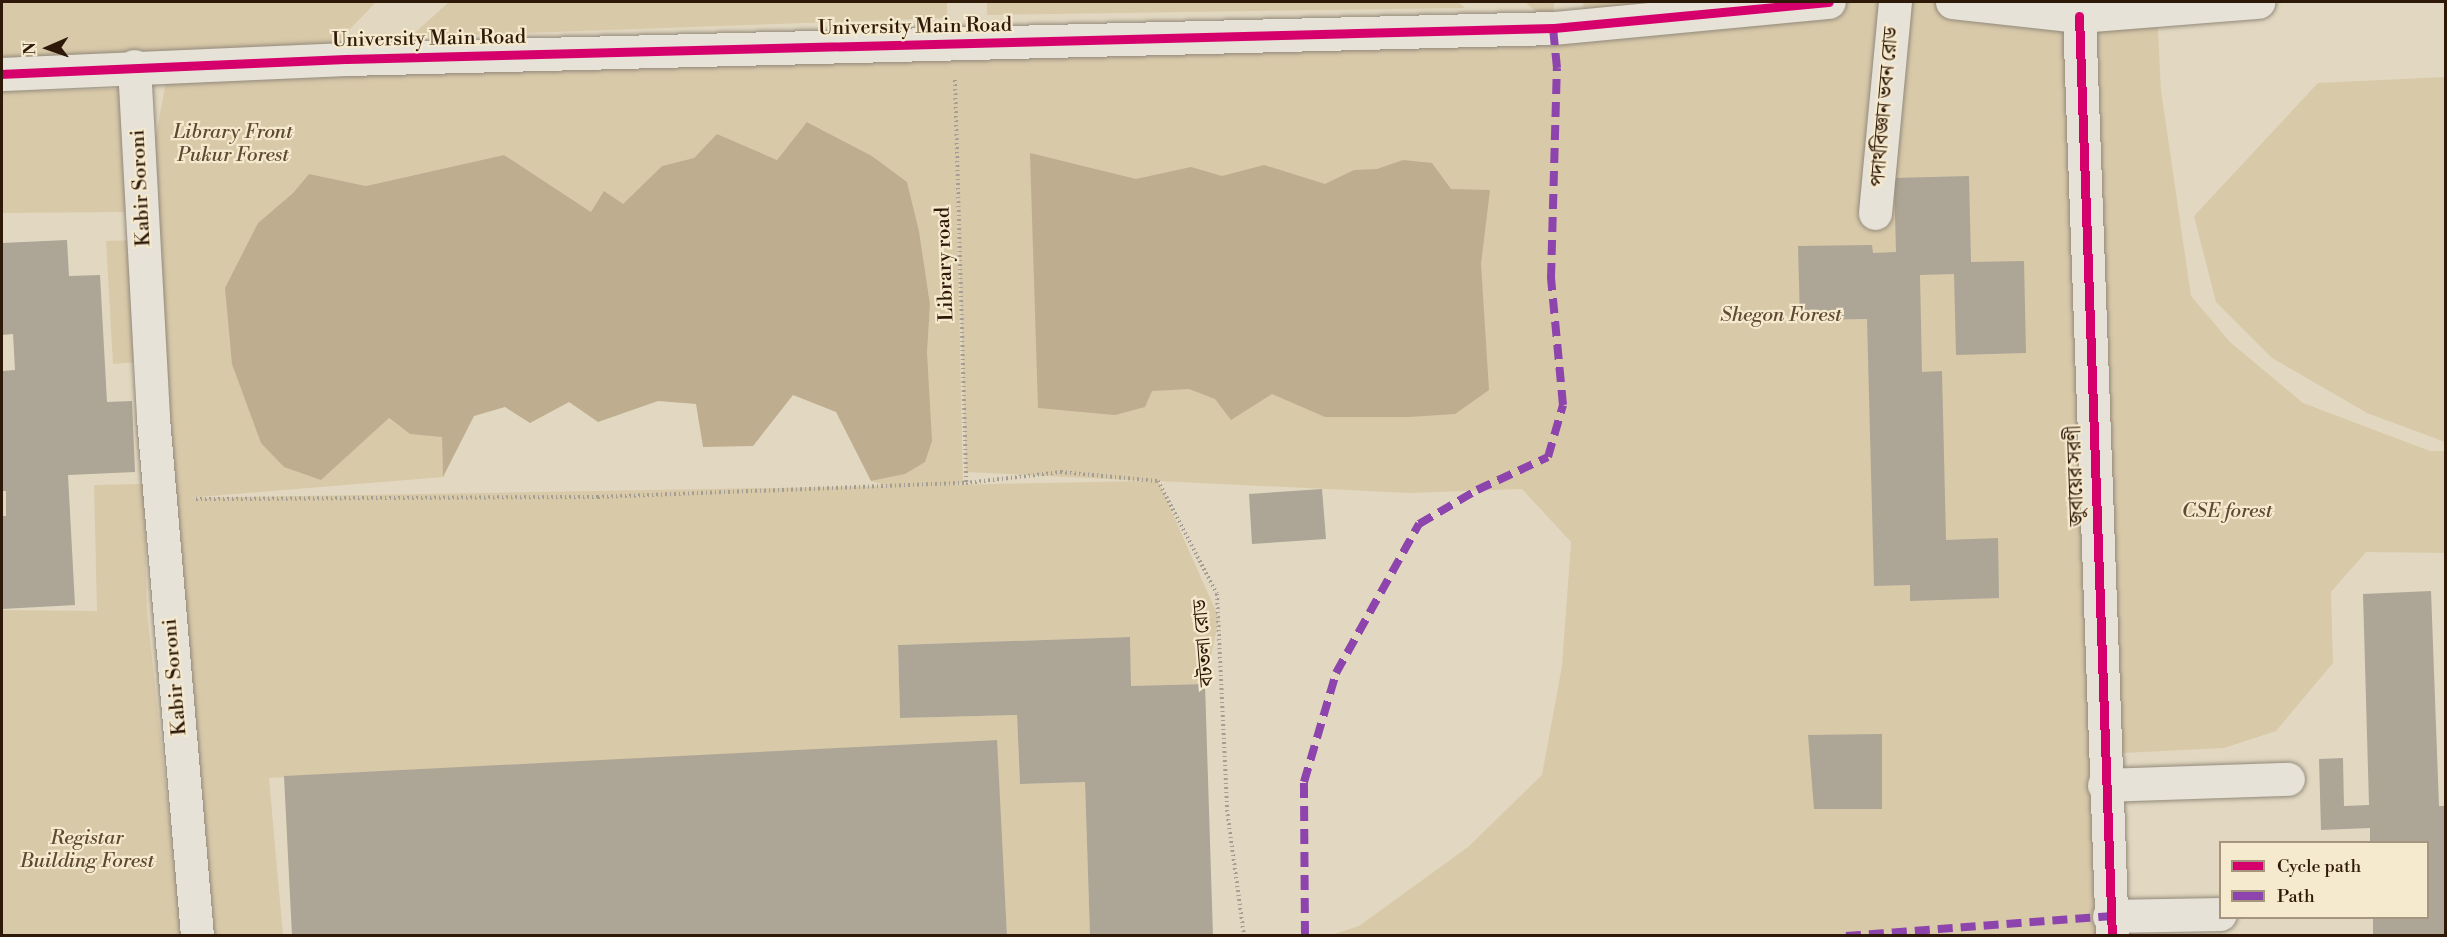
<!DOCTYPE html>
<meta charset="utf-8">
<style>
body{margin:0}
#map{position:relative;width:2447px;height:937px;overflow:hidden;background:#e2d8c1;font-family:"Libre Bodoni","Noto Serif Bengali",serif}
div>[style]{position:absolute}
.green>*{inset:0;background:#d8c9a9}
.water>*{inset:0;background:#bead8f}
.building>*{inset:0;background:#ada595}
.path>*{height:4px;margin-top:-2px;transform-origin:0;background:repeating-linear-gradient(90deg,#a39d93 0 1.5px,transparent 0 4.5px)}
.roads{filter:drop-shadow(0 0 2px #92897a) drop-shadow(0 0 2px #92897a)}
.minor>*{height:33px;margin:-16.5px;padding:0 16.5px;transform-origin:16.5px;border-radius:16.5px;background:#e7e2d7}
.quiet>*{height:8px;margin-top:-4px;transform-origin:0;background:repeating-linear-gradient(90deg,#8e44ad 0 15px,transparent 0 23px)}
.cycleway>*{height:9px;margin:-4.5px;padding:0 4.5px;transform-origin:4.5px;border-radius:4.5px;background:#d6006c}
span{translate:-50% -50%;white-space:nowrap;text-align:center;line-height:1.15;-webkit-text-stroke:4.5px #f5e9ce;paint-order:stroke}
.street-label{font-size:20px;color:#2e1807}
.park-label{font-size:20px;color:#5e4932;font-style:italic}
.frame{position:absolute;inset:0;border:3px solid #2e1807;pointer-events:none}
.legend{position:absolute;left:2219px;top:841px;width:210px;height:78px;box-sizing:border-box;background:#f5e9ce;border:2px solid #a5957e;margin:0;padding:8px 10px;list-style:none;font-size:18px;color:#2e1807}
.legend li{display:flex;align-items:center;gap:12px;height:30px}
.legend b{width:30px;border:2px solid #a5957e}
.north{position:absolute;left:18px;top:18px;width:60px;height:60px;-webkit-text-stroke:4px #f5e9ce;paint-order:stroke;rotate:268deg;font-size:16px;font-weight:700;line-height:24px;text-align:center;color:#2e1807}
.north::after{content:'';display:block;margin:auto;width:21px;height:27px;background:#2e1807;clip-path:polygon(50% 0,100% 100%,50% 72%,0 100%)}
</style>
<div id="map">
<div class="green">
<div style="clip-path:polygon(2px 2px,376px 2px,331px 49px,2px 59px)"></div>
<div style="clip-path:polygon(449px 2px,947px 2px,947px 18px,410px 37px)"></div>
<div style="clip-path:polygon(987px 2px,1458px 2px,1465px 8px,987px 15px)"></div>
<div style="clip-path:polygon(evenodd,1525px 2px,1554px 2px,1553px 27px,1584px 15px,1583px 2px,1952px 2px,2157px 10px,2161px 90px,2191px 296px,2230px 342px,2303px 403px,2430px 451px,2445px 451px,2446px 553px,2366px 552px,2331px 592px,2333px 663px,2276px 731px,2224px 748px,2103px 754px,2112px 935px,1331px 935px,1359px 926px,1468px 847px,1542px 775px,1562px 666px,1571px 542px,1522px 489px,1409px 493px,1158px 481px,1219px 618px,1205px 684px,1131px 686px,1130px 637px,898px 645px,900px 718px,1017px 715px,1020px 784px,1085px 782px,1090px 935px,1007px 935px,996px 740px,269px 778px,283px 935px,196px 936px,142px 212px,168px 70px,1553px 27px,1525px 2px,808px 122px,872px 156px,907px 182px,919px 231px,930px 304px,927px 353px,905px 474px,871px 481px,888px 486px,187px 498px,443px 477px,442px 436px,410px 434px,388px 418px,321px 480px,258px 223px,293px 193px,309px 174px,366px 186px,504px 155px,591px 212px,623px 204px,662px 166px,694px 158px,717px 134px,777px 160px,808px 122px,1525px 2px,956px 151px,966px 472px,1147px 481px,943px 485px,963px 483px,956px 151px)"></div>
<div style="clip-path:polygon(2445px 77px,2446px 77px,2445px 442px,2367px 413px,2272px 358px,2216px 302px,2194px 216px,2318px 83px)"></div>
<div style="clip-path:polygon(121px 89px,126px 212px,2px 213px,2px 91px)"></div>
<div style="clip-path:polygon(135px 240px,141px 362px,113px 364px,106px 241px)"></div>
<div style="clip-path:polygon(144px 484px,147px 612px,182px 935px,2px 936px,2px 610px,97px 611px,94px 485px)"></div>
</div>
<div class="water">
<div style="clip-path:polygon(807px 122px,872px 156px,907px 182px,919px 231px,930px 304px,927px 353px,932px 441px,925px 462px,905px 474px,871px 481px,836px 412px,793px 395px,753px 446px,703px 447px,696px 404px,658px 401px,598px 422px,569px 402px,530px 423px,505px 407px,474px 416px,443px 477px,442px 437px,410px 434px,389px 418px,321px 480px,284px 467px,261px 443px,232px 364px,225px 288px,258px 223px,293px 193px,309px 174px,366px 186px,504px 155px,591px 212px,604px 191px,623px 204px,662px 166px,694px 158px,717px 134px,777px 160px)"></div>
<div style="clip-path:polygon(1030px 153px,1136px 179px,1191px 167px,1222px 176px,1264px 165px,1325px 184px,1354px 170px,1377px 169px,1403px 160px,1432px 163px,1451px 189px,1490px 190px,1481px 264px,1489px 390px,1455px 414px,1409px 417px,1325px 417px,1272px 394px,1231px 420px,1215px 399px,1189px 389px,1152px 391px,1145px 407px,1115px 415px,1038px 408px)"></div>
</div>
<div class="building">
<div style="clip-path:polygon(1969px 176px,1971px 262px,2024px 261px,2026px 353px,1956px 355px,1954px 274px,1920px 275px,1922px 372px,1942px 371px,1946px 540px,1998px 538px,1999px 598px,1910px 601px,1910px 585px,1874px 586px,1867px 319px,1800px 320px,1798px 246px,1872px 245px,1873px 253px,1896px 252px,1894px 178px)"></div>
<div style="clip-path:polygon(67px 240px,69px 276px,100px 275px,107px 402px,132px 401px,135px 472px,68px 475px,75px 605px,2px 609px,2px 516px,6px 516px,6px 491px,2px 491px,2px 371px,15px 370px,13px 334px,2px 335px,2px 243px)"></div>
<div style="clip-path:polygon(1322px 489px,1326px 539px,1252px 544px,1249px 494px)"></div>
<div style="clip-path:polygon(2431px 591px,2439px 806px,2446px 806px,2446px 936px,2373px 936px,2373px 918px,2428px 918px,2428px 842px,2370px 842px,2370px 828px,2321px 830px,2319px 759px,2343px 758px,2344px 806px,2369px 805px,2363px 594px)"></div>
<div style="clip-path:polygon(1130px 637px,1131px 686px,1205px 684px,1213px 936px,1090px 936px,1085px 782px,1020px 784px,1017px 715px,900px 718px,898px 645px)"></div>
<div style="clip-path:polygon(1882px 734px,1882px 809px,1814px 809px,1808px 735px)"></div>
<div style="clip-path:polygon(997px 740px,1007px 936px,292px 936px,284px 776px)"></div>
</div>
<div class="path">
<div style="left:955px;top:80px;width:403px;rotate:88.4deg"></div>
<div style="left:196px;top:499px;width:402px;rotate:-0.3deg"></div>
<div style="left:598px;top:497px;width:368px;rotate:-2.2deg"></div>
<div style="left:966px;top:483px;width:96px;rotate:-6.6deg"></div>
<div style="left:1061px;top:472px;width:97px;rotate:5.3deg"></div>
<div style="left:1158px;top:481px;width:127px;rotate:62.4deg"></div>
<div style="left:1217px;top:594px;width:216px;rotate:87.3deg"></div>
<div style="left:1227px;top:810px;width:127px;rotate:82.3deg"></div>
</div>
<div class="roads">
<div class="minor">
<div style="left:1952px;top:2px;width:128px;rotate:6.3deg"></div>
<div style="left:2079px;top:16px;width:180px;rotate:-4.5deg"></div>
<div style="left:2079px;top:16px;width:921px;rotate:87.95deg"></div>
<div style="left:134px;top:66px;width:353px;rotate:86.9deg"></div>
<div style="left:153px;top:418px;width:520px;rotate:85.14deg"></div>
<div style="left:2px;top:74px;width:345px;rotate:-2.5deg"></div>
<div style="left:347px;top:59px;width:1206px;rotate:-1.47deg"></div>
<div style="left:1553px;top:28px;width:277px;rotate:-5.4deg"></div>
<div style="left:1875px;top:213px;width:212px;rotate:-84.6deg"></div>
<div style="left:2104px;top:785px;width:184px;rotate:-1.9deg"></div>
<div style="left:2109px;top:916px;width:111px;rotate:-1deg"></div>
</div>
</div>
<div class="quiet">
<div style="left:1305px;top:936px;width:154px;rotate:-90.4deg"></div>
<div style="left:1304px;top:782px;width:114px;rotate:-73.6deg"></div>
<div style="left:1336px;top:673px;width:171px;rotate:-60.9deg"></div>
<div style="left:1419px;top:524px;width:67px;rotate:-30.4deg"></div>
<div style="left:1477px;top:490px;width:78px;rotate:-24.9deg"></div>
<div style="left:1548px;top:457px;width:54px;rotate:-73.9deg"></div>
<div style="left:1563px;top:405px;width:128px;rotate:-95.4deg"></div>
<div style="left:1551px;top:278px;width:210px;rotate:-88.4deg"></div>
<div style="left:1557px;top:68px;width:40px;rotate:-95.7deg"></div>
<div style="left:1846px;top:936px;width:264px;rotate:-4.3deg"></div>
</div>
<div class="cycleway">
<div style="left:2079px;top:16px;width:921px;rotate:87.95deg"></div>
<div style="left:2px;top:74px;width:345px;rotate:-2.5deg"></div>
<div style="left:347px;top:59px;width:1206px;rotate:-1.47deg"></div>
<div style="left:1553px;top:28px;width:277px;rotate:-5.4deg"></div>
</div>
<div class="street-label">
<span style="left:915px;top:27px;rotate:-1deg">University Main Road</span>
<span style="left:429px;top:39px;rotate:-1deg">University Main Road</span>
<span style="left:1885px;top:107px;rotate:-85deg">পদার্থবিজ্ঞান ভবন রোড</span>
<span style="left:141px;top:188px;rotate:-93deg">Kabir Soroni</span>
<span style="left:945px;top:264px;rotate:-92deg">Library road</span>
<span style="left:2076px;top:476px;rotate:-92deg">জুবায়ের সরণী</span>
<span style="left:1204px;top:643px;rotate:-95deg">বটতলা রোড</span>
<span style="left:175px;top:677px;rotate:-95deg">Kabir Soroni</span>
</div>
<div class="park-label">
<span style="left:233px;top:144px">Library Front<br>Pukur Forest</span>
<span style="left:1781px;top:315px">Shegon Forest</span>
<span style="left:2227px;top:511px">CSE forest</span>
<span style="left:87px;top:850px">Registar<br>Building Forest</span>
</div>
<div class="frame"></div>
<ul class="legend">
<li><b style="height:8px;background:#d6006c"></b>Cycle path</li>
<li><b style="height:8px;background:#8e44ad"></b>Path</li>
</ul>
<div class="north">N</div>
</div>
